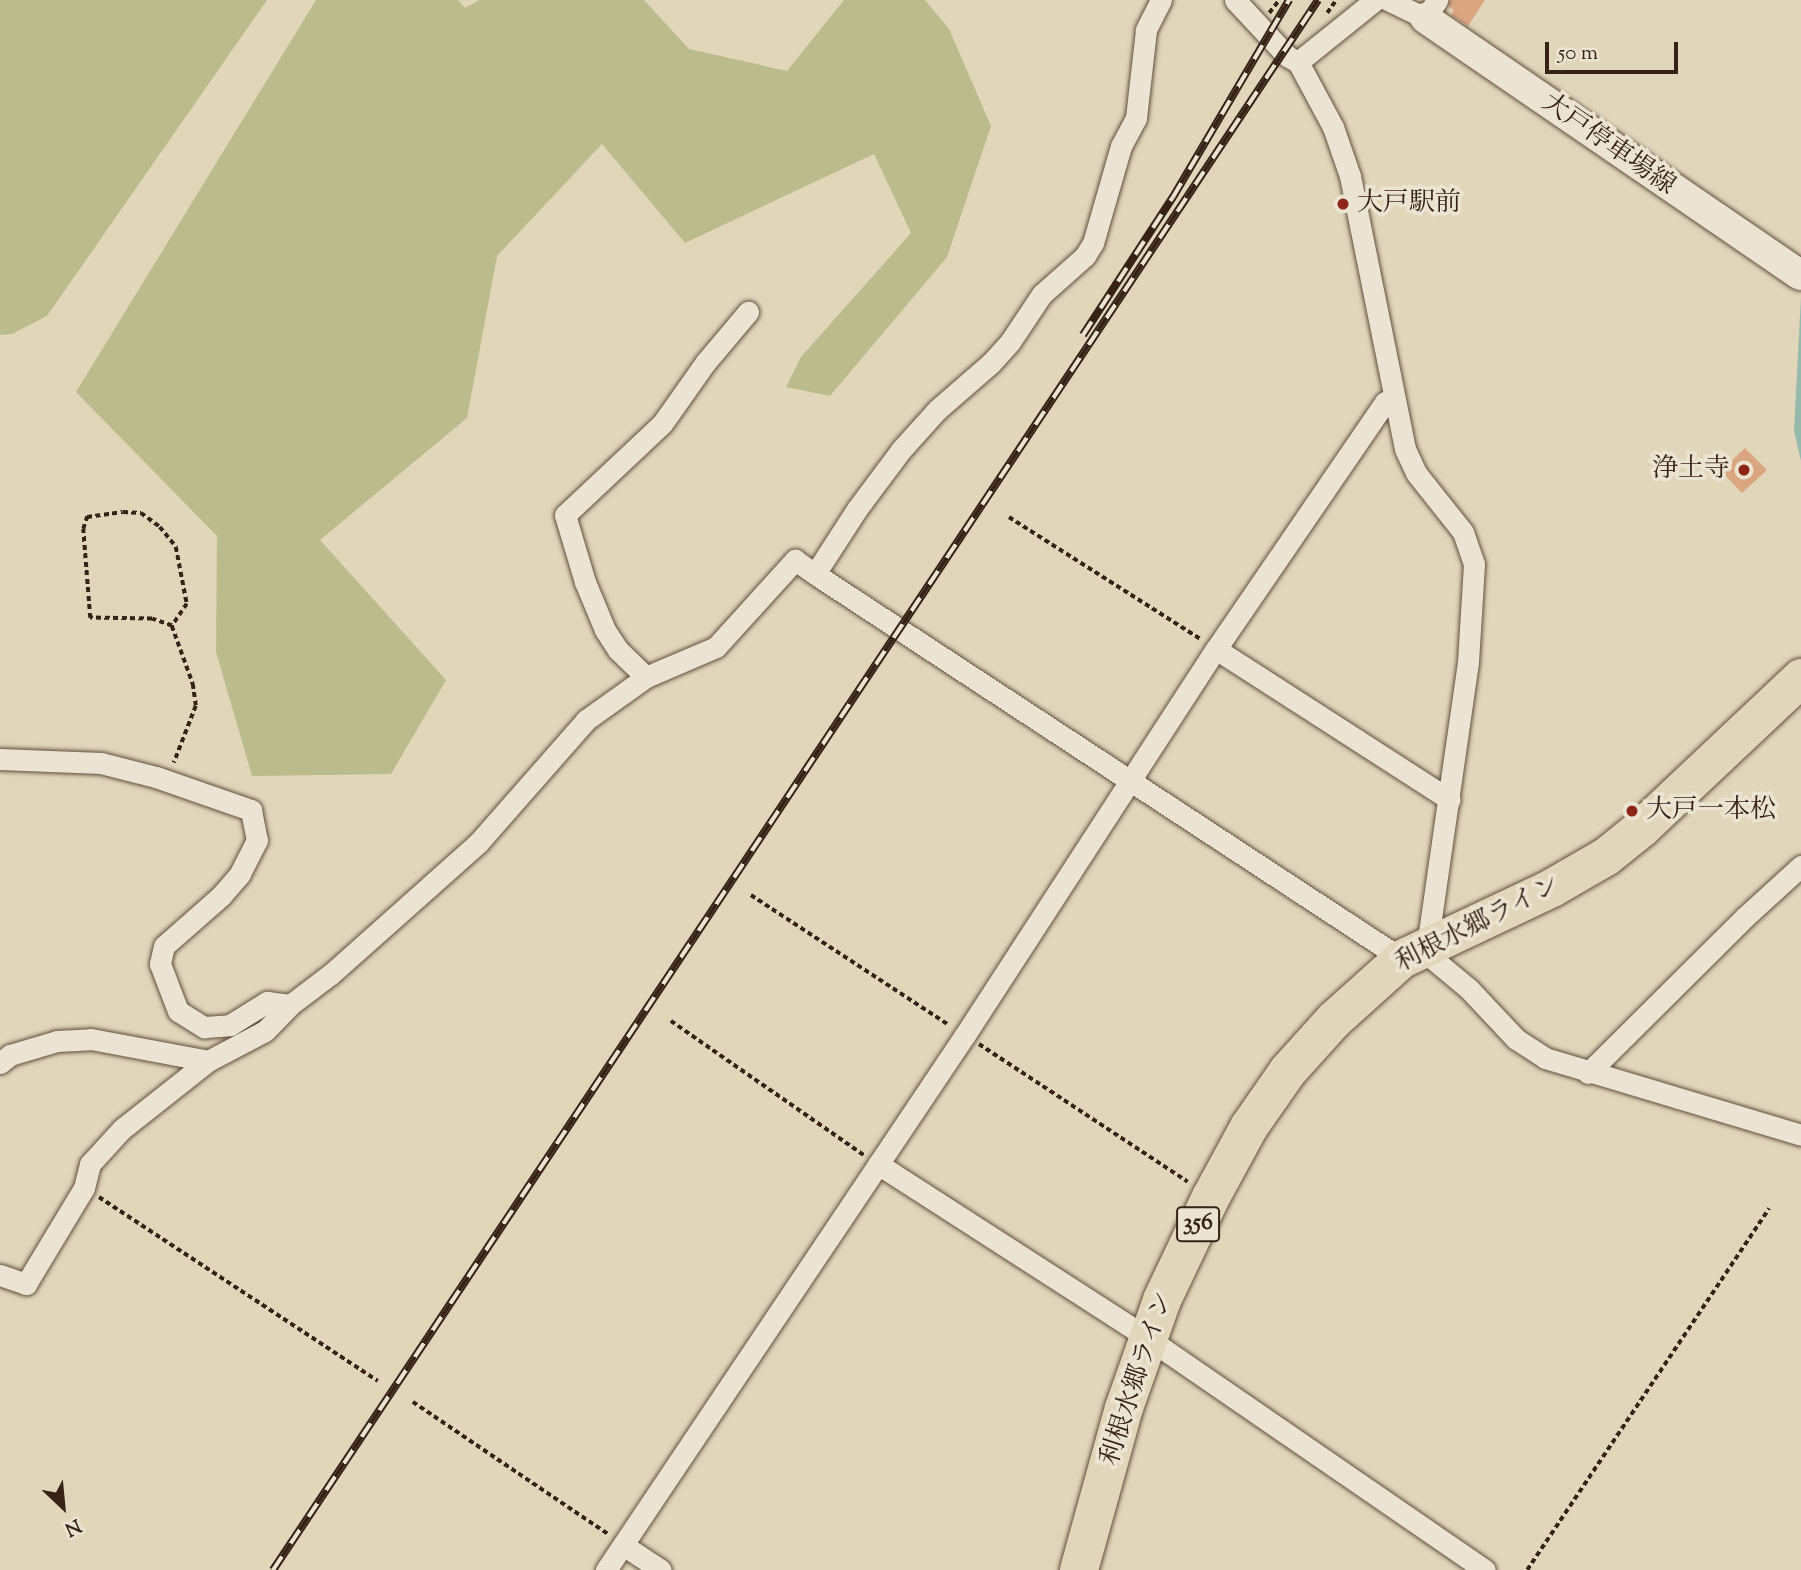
<!DOCTYPE html>
<meta charset="utf-8">
<style>
body{margin:0}
#map{position:relative;width:1801px;height:1570px;overflow:hidden;background:#e1d6ba;font-family:"Sorts Mill Goudy","Noto Serif JP",serif}
div>[style]{position:absolute}
.green>*{inset:0;background:#babc8b}
.water>*{inset:0;background:#95baab}
.building>*{inset:0;background:#daa680}
.path>*{height:3.5px;margin-top:-1.75px;transform-origin:0;background:repeating-linear-gradient(90deg,#362217 0 5px,transparent 0 8.5px)}
.roads{filter:drop-shadow(0 0 2px #614f40) drop-shadow(0 0 2px #614f40)}
.street>*{height:21px;margin:-10.5px;padding:0 10.5px;transform-origin:10.5px;border-radius:10.5px;background:#ece4d2}
.secondary>*{height:30px;margin:-15px;padding:0 15px;transform-origin:15px;border-radius:15px;background:#ece4d2}
.highway>*{height:38px;margin:-19px;padding:0 19px;transform-origin:19px;border-radius:19px;background:#e1d6ba}
.rail>*{height:8px;margin-top:-4px;transform-origin:0;background:repeating-linear-gradient(90deg,#ece4d2 0 16px,#362217 0 32px);box-sizing:border-box;border-block:2px solid #362217}
.dots>*{width:19px;height:19px;translate:-50% -50%;box-sizing:border-box;border:4px solid #ece4d2;border-radius:50%}
span{translate:-50% -50%;white-space:nowrap;text-align:center;line-height:1.15;-webkit-text-stroke:7px #ece4d2;paint-order:stroke}
.shield-label span{padding:2px 5px;background:#ece4d2;border:2px solid;border-radius:5px;-webkit-text-stroke-width:0}
.shield-label{font-size:24px;color:#362217;font-weight:700}
.street-label{font-size:26px;color:#362217}
.poi-label{font-size:26px;color:#362217}
.left{translate:0 -50%;text-align:left}
.right{translate:-100% -50%;text-align:right}
.north{position:absolute;left:28px;top:1472px;width:70px;height:70px;-webkit-text-stroke:5px #ece4d2;paint-order:stroke;rotate:154deg;font-size:19px;font-weight:700;line-height:28px;text-align:center;color:#362217}
.north::after{content:'';display:block;margin:auto;width:24px;height:32px;background:#362217;clip-path:polygon(50% 0,100% 100%,50% 72%,0 100%)}
.scale{position:absolute;left:1545px;top:42px;width:133px;height:32px;box-sizing:border-box;border:4px solid #362217;border-top:0;padding-left:9px;font-size:21px;line-height:24px;white-space:nowrap;color:#362217;-webkit-text-stroke:5px #ece4d2;paint-order:stroke}
</style>
<div id="map">
<div class="green">
<div style="clip-path:polygon(0 0,267px 0,47px 316px,12px 334px,0 335px)"></div>
<div style="clip-path:polygon(316px 0,458px 0,465px 8px,479px 0,644px 0,689px 49px,787px 71px,844px 0,925px 0,949px 29px,991px 126px,947px 257px,830px 396px,786px 387px,801px 357px,911px 233px,874px 154px,685px 243px,602px 144px,497px 256px,467px 418px,320px 540px,446px 680px,391px 774px,252px 776px,216px 652px,217px 536px,76px 392px)"></div>
</div>
<div class="water">
<div style="clip-path:polygon(1801px 297px,1801px 461px,1794px 431px)"></div>
</div>
<div class="building">
<div style="clip-path:polygon(1450px 0,1485px 0,1468px 26px,1451px 15px,1454px 10px,1448px 6px)"></div>
<div style="clip-path:polygon(1745px 448px,1767px 470px,1742px 493px,1721px 471px)"></div>
</div>
<div class="path">
<div style="left:1269px;top:13px;width:16px;rotate:-52deg"></div>
<div style="left:1327px;top:13px;width:16px;rotate:-55deg"></div>
<div style="left:1009px;top:517px;width:229px;rotate:32.5deg"></div>
<div style="left:172px;top:626px;width:21px;rotate:-161deg"></div>
<div style="left:152px;top:619px;width:62px;rotate:-179.1deg"></div>
<div style="left:90px;top:618px;width:89px;rotate:-94.5deg"></div>
<div style="left:83px;top:529px;width:13px;rotate:-72deg"></div>
<div style="left:87px;top:517px;width:36px;rotate:-8deg"></div>
<div style="left:123px;top:512px;width:18px;rotate:3deg"></div>
<div style="left:141px;top:513px;width:24px;rotate:36deg"></div>
<div style="left:160px;top:527px;width:26px;rotate:51deg"></div>
<div style="left:176px;top:547px;width:58px;rotate:79.1deg"></div>
<div style="left:187px;top:604px;width:27px;rotate:124deg"></div>
<div style="left:172px;top:626px;width:62px;rotate:70.1deg"></div>
<div style="left:193px;top:684px;width:22px;rotate:82deg"></div>
<div style="left:196px;top:706px;width:61px;rotate:111.1deg"></div>
<div style="left:751px;top:895px;width:237px;rotate:33.3deg"></div>
<div style="left:671px;top:1021px;width:235px;rotate:34.8deg"></div>
<div style="left:979px;top:1044px;width:250px;rotate:33.4deg"></div>
<div style="left:99px;top:1197px;width:334px;rotate:33.4deg"></div>
<div style="left:413px;top:1402px;width:235px;rotate:34.1deg"></div>
<div style="left:1527px;top:1570px;width:435px;rotate:-56.2deg"></div>
</div>
<div class="roads">
<div class="street">
<div style="left:1161px;top:0;width:34px;rotate:117deg"></div>
<div style="left:1146px;top:30px;width:89px;rotate:96.5deg"></div>
<div style="left:1136px;top:118px;width:32px;rotate:118deg"></div>
<div style="left:1121px;top:146px;width:101px;rotate:106.1deg"></div>
<div style="left:1093px;top:243px;width:15px;rotate:122deg"></div>
<div style="left:1085px;top:256px;width:57px;rotate:138.5deg"></div>
<div style="left:1042px;top:294px;width:58px;rotate:123.7deg"></div>
<div style="left:1010px;top:342px;width:28px;rotate:132deg"></div>
<div style="left:991px;top:363px;width:72px;rotate:139deg"></div>
<div style="left:937px;top:410px;width:54px;rotate:132deg"></div>
<div style="left:901px;top:450px;width:74px;rotate:126.7deg"></div>
<div style="left:857px;top:509px;width:77px;rotate:122.9deg"></div>
<div style="left:815px;top:574px;width:702px;rotate:33.26deg"></div>
<div style="left:1235px;top:0;width:76px;rotate:47.1deg"></div>
<div style="left:1287px;top:56px;width:13px;rotate:29deg"></div>
<div style="left:1298px;top:62px;width:74px;rotate:61.7deg"></div>
<div style="left:1333px;top:127px;width:52px;rotate:70.9deg"></div>
<div style="left:1350px;top:176px;width:278px;rotate:78.6deg"></div>
<div style="left:1405px;top:449px;width:26px;rotate:65deg"></div>
<div style="left:1416px;top:473px;width:75px;rotate:51.5deg"></div>
<div style="left:1463px;top:532px;width:34px;rotate:71deg"></div>
<div style="left:1474px;top:564px;width:98px;rotate:93.5deg"></div>
<div style="left:1468px;top:662px;width:286px;rotate:98.2deg"></div>
<div style="left:1388px;top:0;width:41px;rotate:25.9deg"></div>
<div style="left:1425px;top:18px;width:22px;rotate:-56deg"></div>
<div style="left:1298px;top:62px;width:99px;rotate:-38.8deg"></div>
<div style="left:1216px;top:649px;width:278px;rotate:32.8deg"></div>
<div style="left:646px;top:677px;width:39px;rotate:-136deg"></div>
<div style="left:618px;top:650px;width:24px;rotate:-123deg"></div>
<div style="left:605px;top:630px;width:52px;rotate:-112.6deg"></div>
<div style="left:585px;top:582px;width:70px;rotate:-106.6deg"></div>
<div style="left:565px;top:515px;width:133px;rotate:-43.2deg"></div>
<div style="left:662px;top:424px;width:75px;rotate:-54.8deg"></div>
<div style="left:705px;top:363px;width:67px;rotate:-49.9deg"></div>
<div style="left:0;top:759px;width:101px;rotate:2.3deg"></div>
<div style="left:101px;top:763px;width:57px;rotate:14.3deg"></div>
<div style="left:156px;top:777px;width:101px;rotate:19.2deg"></div>
<div style="left:251px;top:810px;width:31px;rotate:79deg"></div>
<div style="left:257px;top:840px;width:38px;rotate:117deg"></div>
<div style="left:240px;top:874px;width:28px;rotate:131deg"></div>
<div style="left:222px;top:895px;width:77px;rotate:138.7deg"></div>
<div style="left:164px;top:946px;width:18px;rotate:103deg"></div>
<div style="left:160px;top:964px;width:50px;rotate:69deg"></div>
<div style="left:178px;top:1011px;width:31px;rotate:32deg"></div>
<div style="left:204px;top:1027px;width:26px;rotate:-4deg"></div>
<div style="left:230px;top:1025px;width:44px;rotate:-31.9deg"></div>
<div style="left:267px;top:1002px;width:23px;rotate:7deg"></div>
<div style="left:1421px;top:949px;width:62px;rotate:39.8deg"></div>
<div style="left:1469px;top:989px;width:69px;rotate:46.8deg"></div>
<div style="left:1516px;top:1039px;width:35px;rotate:33deg"></div>
<div style="left:1545px;top:1058px;width:267px;rotate:16.7deg"></div>
<div style="left:0;top:1063px;width:13px;rotate:-39deg"></div>
<div style="left:10px;top:1055px;width:49px;rotate:-16.6deg"></div>
<div style="left:57px;top:1041px;width:34px;rotate:-3deg"></div>
<div style="left:91px;top:1039px;width:119px;rotate:10.6deg"></div>
<div style="left:1588px;top:1073px;width:221px;rotate:-44.8deg"></div>
<div style="left:1745px;top:917px;width:76px;rotate:-42.3deg"></div>
<div style="left:878px;top:1164px;width:319px;rotate:32.8deg"></div>
<div style="left:1146px;top:1337px;width:411px;rotate:34.5deg"></div>
<div style="left:0;top:1275px;width:28px;rotate:19deg"></div>
<div style="left:26px;top:1284px;width:112px;rotate:-58.9deg"></div>
<div style="left:84px;top:1188px;width:25px;rotate:-76deg"></div>
<div style="left:90px;top:1164px;width:47px;rotate:-47.6deg"></div>
<div style="left:122px;top:1129px;width:110px;rotate:-38.3deg"></div>
<div style="left:208px;top:1061px;width:64px;rotate:-27.8deg"></div>
<div style="left:265px;top:1031px;width:36px;rotate:-46deg"></div>
<div style="left:290px;top:1005px;width:51px;rotate:-37.1deg"></div>
<div style="left:331px;top:974px;width:198px;rotate:-41.7deg"></div>
<div style="left:479px;top:842px;width:162px;rotate:-48.7deg"></div>
<div style="left:586px;top:720px;width:74px;rotate:-35.6deg"></div>
<div style="left:646px;top:677px;width:76px;rotate:-23.2deg"></div>
<div style="left:716px;top:647px;width:118px;rotate:-47.8deg"></div>
<div style="left:795px;top:560px;width:24px;rotate:35deg"></div>
<div style="left:623px;top:1545px;width:45px;rotate:33.3deg"></div>
<div style="left:606px;top:1570px;width:644px;rotate:-56.14deg"></div>
<div style="left:965px;top:1035px;width:460px;rotate:-57deg"></div>
<div style="left:1216px;top:649px;width:299px;rotate:-55.6deg"></div>
<div style="left:1385px;top:402px;width:9px;rotate:-27deg"></div>
</div>
<div class="secondary">
<div style="left:1425px;top:18px;width:455px;rotate:34.4deg"></div>
</div>
<div class="highway">
<div style="left:1079px;top:1570px;width:168px;rotate:-74.5deg"></div>
<div style="left:1124px;top:1408px;width:114px;rotate:-70.6deg"></div>
<div style="left:1162px;top:1300px;width:114px;rotate:-64.6deg"></div>
<div style="left:1211px;top:1197px;width:80px;rotate:-61.5deg"></div>
<div style="left:1249px;top:1127px;width:68px;rotate:-55.1deg"></div>
<div style="left:1288px;top:1071px;width:69px;rotate:-48deg"></div>
<div style="left:1334px;top:1020px;width:91px;rotate:-41.9deg"></div>
<div style="left:1402px;top:959px;width:166px;rotate:-25.3deg"></div>
<div style="left:1552px;top:888px;width:62px;rotate:-29.9deg"></div>
<div style="left:1606px;top:857px;width:46px;rotate:-38.9deg"></div>
<div style="left:1642px;top:828px;width:219px;rotate:-43.3deg"></div>
</div>
</div>
<div class="rail">
<div style="left:1083px;top:335px;width:165px;rotate:-56.9deg"></div>
<div style="left:1173px;top:197px;width:229px;rotate:-59.5deg"></div>
<div style="left:273px;top:1570px;width:1886px;rotate:-56.35deg"></div>
</div>
<div class="dots">
<div style="left:1343px;top:204px;background:#8f2418"></div>
<div style="left:1744px;top:470px;background:#8f2418"></div>
<div style="left:1632px;top:811px;background:#8f2418"></div>
</div>
<div class="shield-label">
<span style="left:1198px;top:1224px">356</span>
</div>
<div class="street-label">
<span style="left:1608px;top:145px;rotate:35deg">大戸停車場線</span>
<span style="left:1478px;top:925px;rotate:-27deg">利根水郷ライン</span>
<span style="left:1138px;top:1379px;rotate:-72deg">利根水郷ライン</span>
</div>
<div class="poi-label">
<span class="left" style="left:1357px;top:204px">大戸駅前</span>
<span class="right" style="left:1730px;top:470px">浄土寺</span>
<span class="left" style="left:1646px;top:811px">大戸一本松</span>
</div>
<div class="north">N</div>
<div class="scale">50 m</div>
</div>
